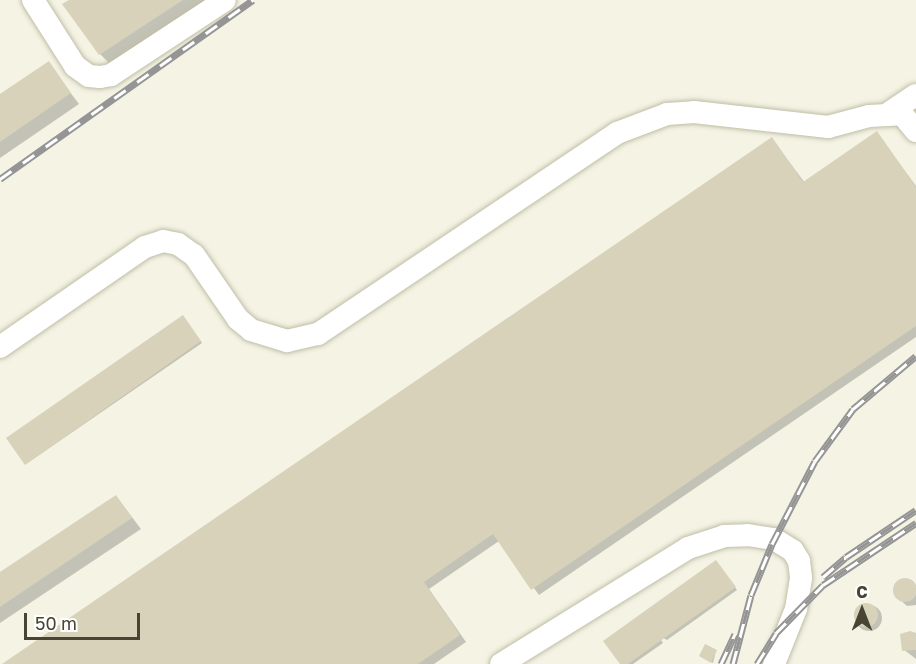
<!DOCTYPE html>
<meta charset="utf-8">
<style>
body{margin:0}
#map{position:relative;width:916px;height:664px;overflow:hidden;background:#f4f3e4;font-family:"Golos Text",sans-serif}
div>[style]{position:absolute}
.shadow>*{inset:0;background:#0003}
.round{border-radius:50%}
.building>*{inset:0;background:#d7d2b9}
.roads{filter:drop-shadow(0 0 2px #c0bea6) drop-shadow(0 0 2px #c0bea6)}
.minor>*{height:22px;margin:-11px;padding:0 11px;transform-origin:11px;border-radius:11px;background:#fff}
.rail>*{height:7px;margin-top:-3.5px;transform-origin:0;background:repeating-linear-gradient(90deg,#fff 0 14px,#959595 0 28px);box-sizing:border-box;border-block:2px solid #959595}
span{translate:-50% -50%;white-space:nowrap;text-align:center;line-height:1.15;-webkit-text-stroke:4.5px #fff;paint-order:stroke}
.north{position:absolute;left:832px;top:580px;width:60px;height:60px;-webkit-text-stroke:4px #fff;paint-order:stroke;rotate:0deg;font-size:16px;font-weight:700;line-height:24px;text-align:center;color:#474433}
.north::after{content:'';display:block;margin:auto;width:21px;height:27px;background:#474433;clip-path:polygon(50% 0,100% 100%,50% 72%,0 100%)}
.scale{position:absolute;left:24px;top:613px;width:116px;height:27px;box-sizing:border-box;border:3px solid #474433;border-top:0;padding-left:8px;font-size:18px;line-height:21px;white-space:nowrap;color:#474433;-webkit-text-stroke:4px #fff;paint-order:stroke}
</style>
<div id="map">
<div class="shadow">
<div style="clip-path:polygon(72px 0,208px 0,110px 64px,100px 54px)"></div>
<div style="clip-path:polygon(48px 63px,79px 104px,0 158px,0 96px)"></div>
<div style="clip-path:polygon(877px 133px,916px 186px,916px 337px,539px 595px,499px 541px,429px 589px,466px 642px,434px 664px,4px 664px,772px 139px,805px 183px)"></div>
<div style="clip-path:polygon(185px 319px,202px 343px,26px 464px)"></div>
<div style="clip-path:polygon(116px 496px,141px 529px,0 623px,0 574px)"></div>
<div style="clip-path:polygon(718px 564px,737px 590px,667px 640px,658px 635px,663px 643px,633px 664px,622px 664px)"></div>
<div style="clip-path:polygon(907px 579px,916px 586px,916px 605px,907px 606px,896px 596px,899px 581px)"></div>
<div class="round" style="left:856px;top:605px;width:26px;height:26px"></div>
<div style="clip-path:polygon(916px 637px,916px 659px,903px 649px)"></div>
<div style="clip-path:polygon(716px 651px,713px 663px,700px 656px)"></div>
</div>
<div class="building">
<div style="clip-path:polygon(69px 0,183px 0,99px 55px,62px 4px)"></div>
<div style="clip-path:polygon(49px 61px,71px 93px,0 142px,0 94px)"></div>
<div style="clip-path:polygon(877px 131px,916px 187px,916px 326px,531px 590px,493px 534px,424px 582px,460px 635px,418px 664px,2px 664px,772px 137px,803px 182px)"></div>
<div style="clip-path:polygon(183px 315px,201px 341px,25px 465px,6px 438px)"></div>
<div style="clip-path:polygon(116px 495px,132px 518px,0 607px,0 572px)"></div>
<div style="clip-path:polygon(716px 560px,736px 587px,628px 664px,620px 664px,603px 641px)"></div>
<div class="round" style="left:893px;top:578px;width:24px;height:24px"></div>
<div class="round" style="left:854px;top:603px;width:24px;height:24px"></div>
<div style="clip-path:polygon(910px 631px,916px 633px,916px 650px,902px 651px,900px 634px)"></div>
<div style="clip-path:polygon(705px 644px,717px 650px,711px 663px,699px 656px)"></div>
</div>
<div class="roads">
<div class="minor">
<div style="left:33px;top:0;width:78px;rotate:57.5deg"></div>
<div style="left:75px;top:66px;width:17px;rotate:36deg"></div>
<div style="left:89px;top:76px;width:11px;rotate:5deg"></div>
<div style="left:100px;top:77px;width:11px;rotate:-10deg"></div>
<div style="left:111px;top:75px;width:136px;rotate:-33.3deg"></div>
<div style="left:889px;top:113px;width:32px;rotate:-34deg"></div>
<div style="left:0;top:347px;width:176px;rotate:-34.6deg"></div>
<div style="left:145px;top:247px;width:19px;rotate:-18deg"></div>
<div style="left:163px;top:241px;width:15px;rotate:11deg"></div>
<div style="left:178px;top:244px;width:19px;rotate:35deg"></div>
<div style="left:194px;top:255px;width:78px;rotate:55.5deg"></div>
<div style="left:238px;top:319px;width:17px;rotate:40deg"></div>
<div style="left:251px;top:330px;width:38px;rotate:17deg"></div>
<div style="left:287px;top:341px;width:32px;rotate:-13deg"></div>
<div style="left:318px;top:334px;width:360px;rotate:-33.9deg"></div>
<div style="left:617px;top:133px;width:53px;rotate:-20.8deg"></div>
<div style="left:667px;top:114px;width:27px;rotate:-4deg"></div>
<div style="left:694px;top:112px;width:135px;rotate:6.4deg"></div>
<div style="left:828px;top:127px;width:42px;rotate:-15deg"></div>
<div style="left:869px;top:116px;width:33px;rotate:-3deg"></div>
<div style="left:902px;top:114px;width:22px;rotate:51deg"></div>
<div style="left:501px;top:664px;width:220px;rotate:-31.8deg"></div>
<div style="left:688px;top:548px;width:38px;rotate:-18deg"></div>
<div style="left:724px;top:536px;width:24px;rotate:-2deg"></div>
<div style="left:748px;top:535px;width:26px;rotate:9deg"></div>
<div style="left:774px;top:539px;width:22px;rotate:32deg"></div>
<div style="left:793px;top:551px;width:12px;rotate:59deg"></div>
<div style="left:799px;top:561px;width:17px;rotate:83deg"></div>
<div style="left:801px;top:578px;width:31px;rotate:99deg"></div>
<div style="left:796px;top:609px;width:59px;rotate:111.8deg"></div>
</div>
</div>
<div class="rail">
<div style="left:0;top:179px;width:310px;rotate:-35.3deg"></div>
<div style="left:823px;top:577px;width:30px;rotate:-41deg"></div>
<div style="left:846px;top:557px;width:84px;rotate:-33.9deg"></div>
<div style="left:721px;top:664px;width:33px;rotate:-65deg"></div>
<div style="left:733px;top:664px;width:71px;rotate:-75.4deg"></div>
<div style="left:751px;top:595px;width:55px;rotate:-67.6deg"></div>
<div style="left:772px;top:544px;width:93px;rotate:-62.6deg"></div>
<div style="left:815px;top:461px;width:64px;rotate:-53.8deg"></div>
<div style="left:853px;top:409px;width:82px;rotate:-40.1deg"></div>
<div style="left:757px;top:664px;width:36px;rotate:-58deg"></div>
<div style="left:776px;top:633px;width:67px;rotate:-45.6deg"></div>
<div style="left:823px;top:585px;width:112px;rotate:-33.7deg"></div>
</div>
<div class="north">С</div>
<div class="scale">50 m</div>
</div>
